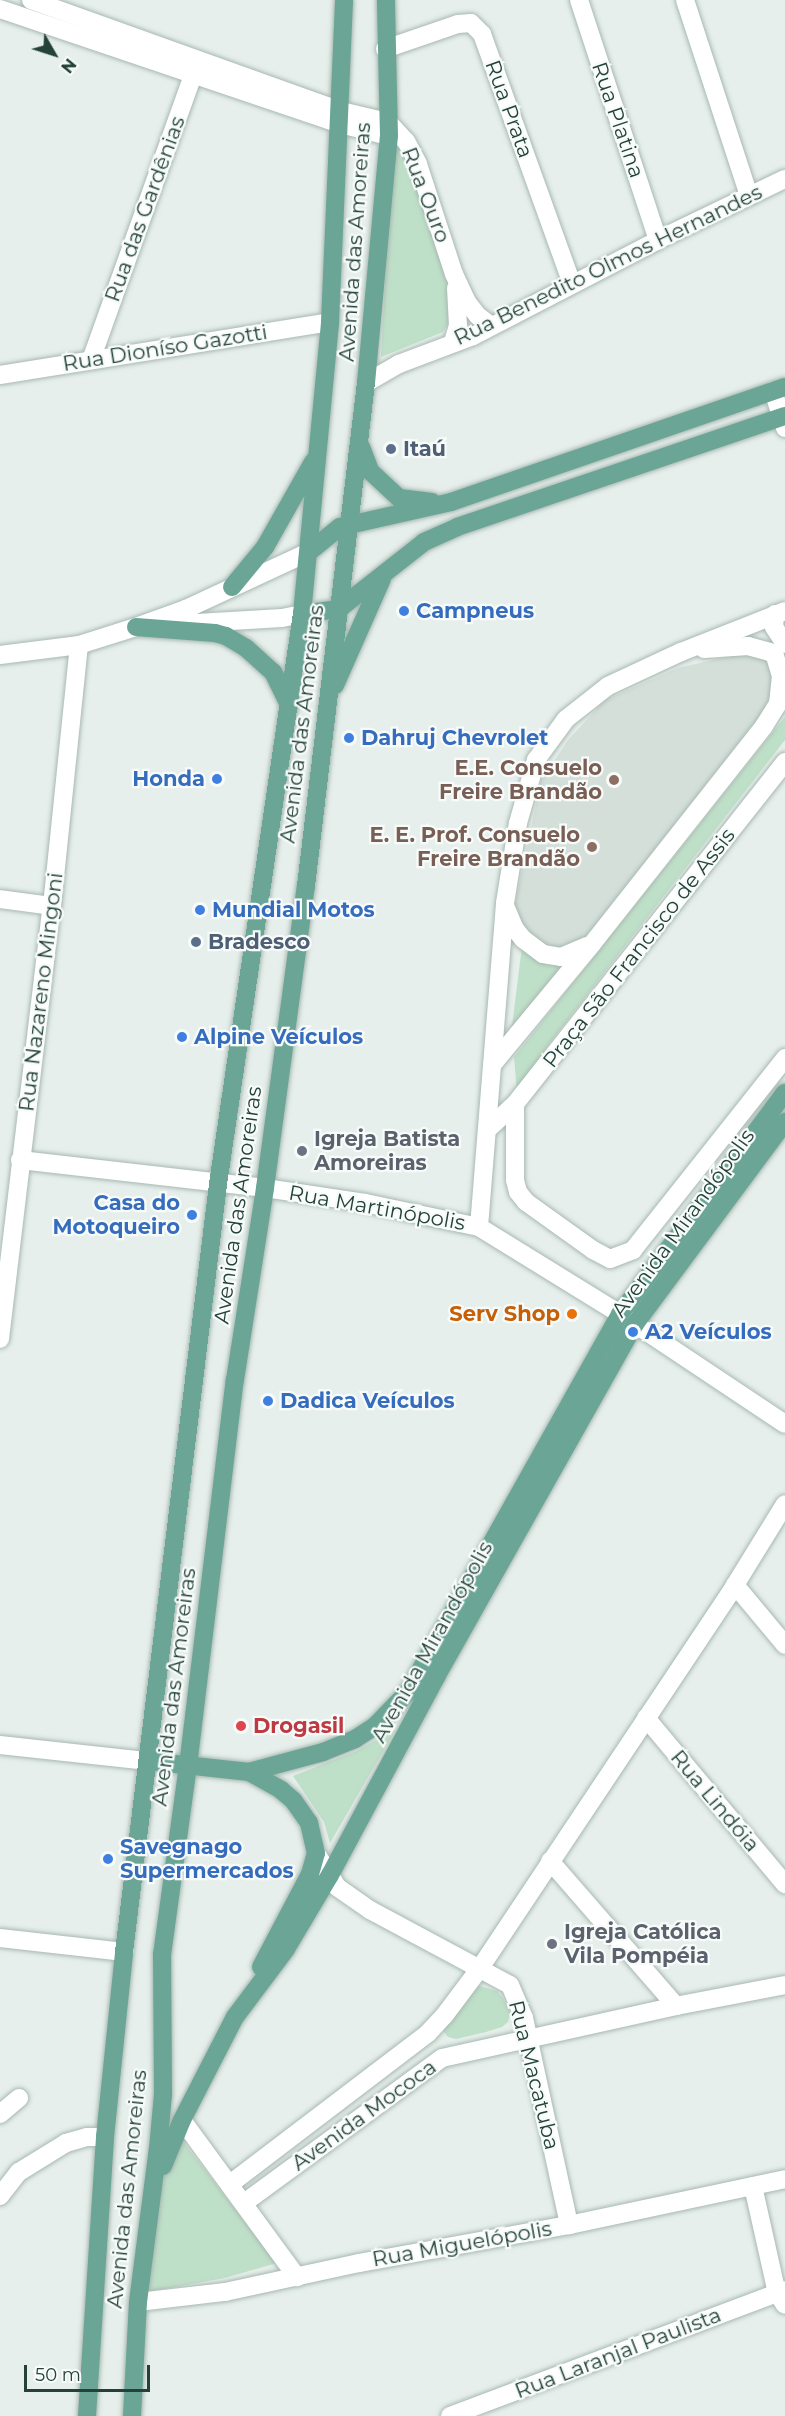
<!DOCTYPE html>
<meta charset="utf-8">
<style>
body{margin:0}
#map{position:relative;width:785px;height:2416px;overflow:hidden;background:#e6efeb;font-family:Montserrat,sans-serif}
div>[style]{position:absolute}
.built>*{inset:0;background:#d4dfda}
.green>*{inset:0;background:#bfe0c8}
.roads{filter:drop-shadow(0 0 2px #a8b8b2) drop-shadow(0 0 2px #a8b8b2)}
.minor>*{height:18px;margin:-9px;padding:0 9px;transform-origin:9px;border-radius:9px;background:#fff}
.major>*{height:18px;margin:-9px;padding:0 9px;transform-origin:9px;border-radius:9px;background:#6aa596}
.dots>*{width:16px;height:16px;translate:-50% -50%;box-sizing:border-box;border:3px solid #f7fbf9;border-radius:50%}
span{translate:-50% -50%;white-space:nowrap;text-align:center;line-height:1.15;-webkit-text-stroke:4.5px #f7fbf9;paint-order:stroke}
.street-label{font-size:21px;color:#24423a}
.service-label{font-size:21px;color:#4e5e75;font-weight:700}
.left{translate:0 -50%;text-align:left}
.shop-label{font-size:21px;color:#366cbe;font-weight:700}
.right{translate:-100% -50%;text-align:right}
.education-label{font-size:21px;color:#785e54;font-weight:700}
.worship-label{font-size:21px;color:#5b616d;font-weight:700}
.food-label{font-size:21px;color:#c56008;font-weight:700}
.health-label{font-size:21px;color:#be3a42;font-weight:700}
.north{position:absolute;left:24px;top:24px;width:60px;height:60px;-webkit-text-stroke:4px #f7fbf9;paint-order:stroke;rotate:129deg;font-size:16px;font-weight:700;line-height:24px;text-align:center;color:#24423a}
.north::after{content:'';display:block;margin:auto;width:21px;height:27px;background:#24423a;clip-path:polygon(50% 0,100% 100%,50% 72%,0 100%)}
.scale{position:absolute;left:24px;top:2365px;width:126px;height:27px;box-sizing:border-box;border:3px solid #24423a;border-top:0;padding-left:8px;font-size:18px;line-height:21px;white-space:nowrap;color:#24423a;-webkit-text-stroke:4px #f7fbf9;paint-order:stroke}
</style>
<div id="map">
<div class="built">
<div style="clip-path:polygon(762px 655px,772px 662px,775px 697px,580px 944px,556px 951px,531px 942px,513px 914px,541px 780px,569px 739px,605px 700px,678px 668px,731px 656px)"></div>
</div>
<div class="green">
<div style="clip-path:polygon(393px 134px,408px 153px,452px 281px,451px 318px,443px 332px,381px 357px)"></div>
<div style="clip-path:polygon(785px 717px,785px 740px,545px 1049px,517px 1093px,514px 1057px)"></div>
<div style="clip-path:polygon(522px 946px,547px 965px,558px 966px,568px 962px,511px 1034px)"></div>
<div style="clip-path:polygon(396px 1729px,330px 1843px,324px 1822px,293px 1776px,357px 1751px)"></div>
<div style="clip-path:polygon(480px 1986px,497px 1991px,503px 1998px,510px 2012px,508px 2022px,502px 2027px,486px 2032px,456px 2039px,448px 2037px,444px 2032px,444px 2025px,461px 2009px,472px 1988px)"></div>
<div style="clip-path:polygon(181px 2139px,277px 2263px,225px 2278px,153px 2291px,145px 2288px,156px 2191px)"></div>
</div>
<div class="roads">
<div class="minor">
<div style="left:31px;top:0;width:329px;rotate:19.7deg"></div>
<div style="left:341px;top:111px;width:48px;rotate:13.2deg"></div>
<div style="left:388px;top:122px;width:26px;rotate:47deg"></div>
<div style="left:406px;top:141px;width:26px;rotate:62deg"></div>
<div style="left:418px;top:164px;width:116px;rotate:71.9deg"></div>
<div style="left:454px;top:274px;width:31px;rotate:65deg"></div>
<div style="left:467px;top:302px;width:18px;rotate:52deg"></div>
<div style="left:478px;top:316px;width:15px;rotate:37deg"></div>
<div style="left:579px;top:0;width:253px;rotate:71.8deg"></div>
<div style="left:685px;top:0;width:206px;rotate:71.9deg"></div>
<div style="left:0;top:9px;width:359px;rotate:18.7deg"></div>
<div style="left:340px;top:124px;width:50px;rotate:13.8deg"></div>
<div style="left:385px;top:49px;width:77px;rotate:-18.9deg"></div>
<div style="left:458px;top:24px;width:13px;rotate:-4deg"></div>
<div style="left:471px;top:23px;width:16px;rotate:45deg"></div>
<div style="left:482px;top:34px;width:266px;rotate:70.2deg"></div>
<div style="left:453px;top:342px;width:17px;rotate:-73deg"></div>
<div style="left:458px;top:326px;width:38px;rotate:-93deg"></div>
<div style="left:91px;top:360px;width:312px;rotate:-70.3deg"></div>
<div style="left:0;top:375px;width:334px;rotate:-9.1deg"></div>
<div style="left:366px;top:383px;width:38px;rotate:-30deg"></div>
<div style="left:399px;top:364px;width:79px;rotate:-20.7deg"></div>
<div style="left:473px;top:336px;width:208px;rotate:-27.4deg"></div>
<div style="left:658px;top:240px;width:141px;rotate:-25.7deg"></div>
<div style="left:773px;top:391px;width:39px;rotate:72deg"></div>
<div style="left:775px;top:614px;width:13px;rotate:94deg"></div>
<div style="left:774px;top:627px;width:20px;rotate:57deg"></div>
<div style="left:180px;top:624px;width:102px;rotate:-3.4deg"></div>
<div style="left:282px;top:618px;width:20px;rotate:-11deg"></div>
<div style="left:0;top:655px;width:80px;rotate:-7.2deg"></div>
<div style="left:79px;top:645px;width:60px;rotate:-17.5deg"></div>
<div style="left:136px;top:627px;width:53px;rotate:-19.8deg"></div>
<div style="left:186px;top:609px;width:136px;rotate:-24.9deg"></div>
<div style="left:0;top:899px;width:52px;rotate:7.7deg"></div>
<div style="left:506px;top:908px;width:23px;rotate:67deg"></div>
<div style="left:515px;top:929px;width:13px;rotate:51deg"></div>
<div style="left:523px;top:939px;width:25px;rotate:37deg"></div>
<div style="left:543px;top:954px;width:18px;rotate:9deg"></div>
<div style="left:561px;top:957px;width:28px;rotate:-23deg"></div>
<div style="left:492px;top:1065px;width:157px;rotate:-50.4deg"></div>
<div style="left:592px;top:944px;width:278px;rotate:-51.7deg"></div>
<div style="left:764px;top:726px;width:26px;rotate:-58deg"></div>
<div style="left:778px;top:704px;width:28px;rotate:-84deg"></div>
<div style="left:781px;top:676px;width:21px;rotate:-107deg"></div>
<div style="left:775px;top:656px;width:6px;rotate:-141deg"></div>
<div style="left:770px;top:652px;width:23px;rotate:-165deg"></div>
<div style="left:748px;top:646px;width:44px;rotate:176.1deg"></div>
<div style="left:515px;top:1104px;width:76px;rotate:90deg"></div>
<div style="left:515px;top:1180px;width:12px;rotate:76deg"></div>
<div style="left:518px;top:1192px;width:13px;rotate:51deg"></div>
<div style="left:526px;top:1202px;width:82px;rotate:35.6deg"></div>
<div style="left:593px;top:1250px;width:19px;rotate:28deg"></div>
<div style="left:610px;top:1259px;width:25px;rotate:-21deg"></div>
<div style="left:633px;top:1250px;width:245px;rotate:-51.6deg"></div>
<div style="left:487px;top:1130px;width:38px;rotate:-43deg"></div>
<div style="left:515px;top:1104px;width:436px;rotate:-51.7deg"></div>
<div style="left:20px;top:1160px;width:247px;rotate:6.5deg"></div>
<div style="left:265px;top:1188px;width:101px;rotate:8.5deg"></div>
<div style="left:365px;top:1203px;width:116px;rotate:11.9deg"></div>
<div style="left:479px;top:1227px;width:166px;rotate:31.7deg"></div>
<div style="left:620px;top:1314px;width:198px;rotate:33.7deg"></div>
<div style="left:479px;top:1227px;width:325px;rotate:-85.4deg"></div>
<div style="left:505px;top:903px;width:81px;rotate:-80.8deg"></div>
<div style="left:518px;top:823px;width:66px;rotate:-74.1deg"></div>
<div style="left:536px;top:760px;width:51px;rotate:-53.8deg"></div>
<div style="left:566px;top:719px;width:53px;rotate:-38.2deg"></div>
<div style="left:608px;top:686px;width:81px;rotate:-25deg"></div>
<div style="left:681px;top:652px;width:112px;rotate:-21.5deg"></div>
<div style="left:0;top:1339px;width:436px;rotate:-83.2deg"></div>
<div style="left:52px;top:906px;width:262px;rotate:-84.1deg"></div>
<div style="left:735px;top:1585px;width:78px;rotate:50.2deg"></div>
<div style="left:646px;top:1718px;width:217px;rotate:50.1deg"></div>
<div style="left:0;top:1745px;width:149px;rotate:6.2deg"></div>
<div style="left:316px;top:1853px;width:40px;rotate:58deg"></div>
<div style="left:337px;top:1887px;width:40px;rotate:34.9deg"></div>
<div style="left:370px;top:1910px;width:159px;rotate:28.2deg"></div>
<div style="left:510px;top:1985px;width:36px;rotate:67deg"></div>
<div style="left:524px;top:2018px;width:212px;rotate:77.7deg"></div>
<div style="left:550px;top:1861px;width:192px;rotate:49deg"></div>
<div style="left:0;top:1938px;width:125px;rotate:6.4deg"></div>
<div style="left:0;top:2114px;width:25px;rotate:-40deg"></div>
<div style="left:182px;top:2120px;width:195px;rotate:53.8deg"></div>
<div style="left:230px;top:2184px;width:249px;rotate:-37.3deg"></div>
<div style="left:428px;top:2033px;width:23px;rotate:-47deg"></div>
<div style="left:444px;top:2016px;width:60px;rotate:-53.1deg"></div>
<div style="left:480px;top:1968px;width:460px;rotate:-56.3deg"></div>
<div style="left:735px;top:1585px;width:95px;rotate:-58.3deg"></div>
<div style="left:753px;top:2186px;width:110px;rotate:77.4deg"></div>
<div style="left:777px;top:2293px;width:14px;rotate:56deg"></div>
<div style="left:0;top:2196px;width:31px;rotate:-52deg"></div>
<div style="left:19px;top:2172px;width:55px;rotate:-31.7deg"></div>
<div style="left:66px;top:2143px;width:22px;rotate:-16deg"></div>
<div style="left:87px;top:2137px;width:18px"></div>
<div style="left:244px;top:2203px;width:245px;rotate:-36.2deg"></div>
<div style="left:442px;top:2058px;width:240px;rotate:-12.5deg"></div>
<div style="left:676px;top:2006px;width:111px;rotate:-10.9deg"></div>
<div style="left:138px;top:2302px;width:88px;rotate:-6.6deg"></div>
<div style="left:225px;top:2292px;width:137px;rotate:-12.2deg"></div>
<div style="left:359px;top:2263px;width:213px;rotate:-10.3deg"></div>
<div style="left:569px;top:2225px;width:221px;rotate:-12deg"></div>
<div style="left:450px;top:2416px;width:358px;rotate:-20.6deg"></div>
</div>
<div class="major">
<div style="left:361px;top:447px;width:26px;rotate:69deg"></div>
<div style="left:370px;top:471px;width:40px;rotate:43deg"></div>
<div style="left:399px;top:498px;width:33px;rotate:7deg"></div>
<div style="left:309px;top:552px;width:40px;rotate:-39deg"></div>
<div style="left:340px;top:527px;width:114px;rotate:-12.7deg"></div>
<div style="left:451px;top:502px;width:353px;rotate:-19deg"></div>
<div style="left:232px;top:587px;width:52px;rotate:-50.5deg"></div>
<div style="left:265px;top:547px;width:98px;rotate:-60.5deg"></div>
<div style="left:302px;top:614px;width:37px;rotate:-8deg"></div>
<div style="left:339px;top:609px;width:108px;rotate:-38.2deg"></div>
<div style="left:424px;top:542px;width:36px;rotate:-24deg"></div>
<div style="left:457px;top:527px;width:346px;rotate:-18.7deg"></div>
<div style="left:136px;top:627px;width:79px;rotate:4.3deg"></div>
<div style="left:215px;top:633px;width:11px;rotate:15deg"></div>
<div style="left:226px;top:636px;width:23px;rotate:31deg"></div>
<div style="left:246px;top:648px;width:36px;rotate:42deg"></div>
<div style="left:273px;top:672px;width:37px;rotate:64deg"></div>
<div style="left:335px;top:685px;width:116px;rotate:-66.1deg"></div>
<div style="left:148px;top:1761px;width:102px;rotate:6.2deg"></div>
<div style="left:249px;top:1772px;width:37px;rotate:29deg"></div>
<div style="left:281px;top:1790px;width:16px;rotate:40deg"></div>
<div style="left:293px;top:1800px;width:28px;rotate:55deg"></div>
<div style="left:309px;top:1823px;width:31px;rotate:77deg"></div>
<div style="left:316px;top:1853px;width:22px;rotate:106deg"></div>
<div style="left:310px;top:1874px;width:105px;rotate:117.8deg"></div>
<div style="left:249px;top:1772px;width:77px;rotate:-15.1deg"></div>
<div style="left:323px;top:1752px;width:35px;rotate:-22deg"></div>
<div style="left:355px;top:1739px;width:24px;rotate:-33deg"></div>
<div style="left:375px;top:1726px;width:47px;rotate:-45.9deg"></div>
<div style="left:408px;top:1692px;width:433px;rotate:-60.7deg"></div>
<div style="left:620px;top:1314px;width:276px;rotate:-53.3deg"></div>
<div style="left:163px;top:2166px;width:50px;rotate:-67.6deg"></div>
<div style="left:182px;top:2120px;width:116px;rotate:-62.8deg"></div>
<div style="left:235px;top:2017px;width:85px;rotate:-53.1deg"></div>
<div style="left:286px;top:1949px;width:86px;rotate:-59.3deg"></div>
<div style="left:330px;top:1875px;width:225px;rotate:-61.8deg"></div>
<div style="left:436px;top:1677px;width:405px;rotate:-60.6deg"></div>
<div style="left:635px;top:1324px;width:252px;rotate:-53.4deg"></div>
<div style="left:87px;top:2416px;width:280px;rotate:-86.3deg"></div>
<div style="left:105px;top:2137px;width:186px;rotate:-84.1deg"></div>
<div style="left:124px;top:1952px;width:774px;rotate:-83.02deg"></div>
<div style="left:218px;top:1184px;width:576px;rotate:-81.62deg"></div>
<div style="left:302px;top:614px;width:293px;rotate:-84.5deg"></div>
<div style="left:330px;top:322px;width:322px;rotate:-87.5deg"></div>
<div style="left:132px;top:2416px;width:114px;rotate:-87deg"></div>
<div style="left:138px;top:2302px;width:154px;rotate:-82.6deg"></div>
<div style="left:158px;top:2149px;width:55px;rotate:-84.8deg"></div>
<div style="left:163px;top:2094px;width:139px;rotate:-90.4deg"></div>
<div style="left:162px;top:1955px;width:191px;rotate:-82.2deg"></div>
<div style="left:188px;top:1766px;width:389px;rotate:-83.1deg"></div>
<div style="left:235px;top:1380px;width:194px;rotate:-81.1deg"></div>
<div style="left:265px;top:1188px;width:305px;rotate:-82.3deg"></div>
<div style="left:306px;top:886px;width:507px;rotate:-83.2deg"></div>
<div style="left:366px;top:383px;width:248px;rotate:-84.7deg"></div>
<div style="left:389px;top:136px;width:136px;rotate:-91.3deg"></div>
</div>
</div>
<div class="dots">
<div style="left:391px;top:449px;background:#5c6f8a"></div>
<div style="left:404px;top:611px;background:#3f7fe0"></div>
<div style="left:349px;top:738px;background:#3f7fe0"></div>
<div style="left:217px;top:779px;background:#3f7fe0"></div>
<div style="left:614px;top:780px;background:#8d6e63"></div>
<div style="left:592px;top:847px;background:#8d6e63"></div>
<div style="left:200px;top:910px;background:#3f7fe0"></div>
<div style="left:196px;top:942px;background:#5c6f8a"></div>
<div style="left:182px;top:1037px;background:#3f7fe0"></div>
<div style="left:302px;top:1151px;background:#6b7280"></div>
<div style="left:192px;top:1215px;background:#3f7fe0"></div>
<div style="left:572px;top:1314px;background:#e8710a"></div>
<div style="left:633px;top:1332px;background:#3f7fe0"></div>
<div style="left:268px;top:1401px;background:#3f7fe0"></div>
<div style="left:241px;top:1726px;background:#e0444e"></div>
<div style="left:108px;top:1859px;background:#3f7fe0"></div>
<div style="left:552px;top:1944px;background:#6b7280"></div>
</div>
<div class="street-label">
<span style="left:509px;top:109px;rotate:70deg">Rua Prata</span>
<span style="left:618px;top:120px;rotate:71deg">Rua Platina</span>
<span style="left:426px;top:195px;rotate:69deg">Rua Ouro</span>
<span style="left:145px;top:209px;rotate:-70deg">Rua das Gardênias</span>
<span style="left:355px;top:242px;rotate:-86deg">Avenida das Amoreiras</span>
<span style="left:608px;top:265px;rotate:-26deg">Rua Benedito Olmos Hernandes</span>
<span style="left:165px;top:348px;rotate:-9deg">Rua Dioníso Gazotti</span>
<span style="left:302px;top:724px;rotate:-83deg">Avenida das Amoreiras</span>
<span style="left:639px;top:948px;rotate:-52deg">Praça São Francisco de Assis</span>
<span style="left:41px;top:992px;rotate:-83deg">Rua Nazareno Mingoni</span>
<span style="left:238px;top:1205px;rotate:-82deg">Avenida das Amoreiras</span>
<span style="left:377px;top:1208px;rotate:10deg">Rua Martinópolis</span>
<span style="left:683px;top:1223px;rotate:-54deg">Avenida Mirandópolis</span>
<span style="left:432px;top:1642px;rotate:-61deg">Avenida Mirandópolis</span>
<span style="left:174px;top:1687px;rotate:-83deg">Avenida das Amoreiras</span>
<span style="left:715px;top:1801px;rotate:50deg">Rua Lindóia</span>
<span style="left:534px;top:2075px;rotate:76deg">Rua Macatuba</span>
<span style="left:364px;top:2115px;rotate:-36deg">Avenida Mococa</span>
<span style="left:127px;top:2189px;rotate:-84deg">Avenida das Amoreiras</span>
<span style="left:462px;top:2244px;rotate:-10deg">Rua Miguelópolis</span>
<span style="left:618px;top:2353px;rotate:-21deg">Rua Laranjal Paulista</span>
</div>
<div class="service-label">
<span class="left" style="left:403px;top:449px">Itaú</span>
<span class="left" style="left:208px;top:942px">Bradesco</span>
</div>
<div class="shop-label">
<span class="left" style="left:416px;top:611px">Campneus</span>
<span class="left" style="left:361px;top:738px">Dahruj Chevrolet</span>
<span class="right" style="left:205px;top:779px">Honda</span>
<span class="left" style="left:212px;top:910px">Mundial Motos</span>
<span class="left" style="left:194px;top:1037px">Alpine Veículos</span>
<span class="right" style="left:180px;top:1215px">Casa do<br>Motoqueiro</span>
<span class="left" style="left:645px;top:1332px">A2 Veículos</span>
<span class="left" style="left:280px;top:1401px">Dadica Veículos</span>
<span class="left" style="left:120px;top:1859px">Savegnago<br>Supermercados</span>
</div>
<div class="education-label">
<span class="right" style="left:602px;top:780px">E.E. Consuelo<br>Freire Brandão</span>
<span class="right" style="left:580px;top:847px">E. E. Prof. Consuelo<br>Freire Brandão</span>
</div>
<div class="worship-label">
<span class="left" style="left:314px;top:1151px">Igreja Batista<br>Amoreiras</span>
<span class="left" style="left:564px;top:1944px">Igreja Católica<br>Vila Pompéia</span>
</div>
<div class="food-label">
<span class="right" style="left:560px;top:1314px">Serv Shop</span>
</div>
<div class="health-label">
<span class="left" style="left:253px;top:1726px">Drogasil</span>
</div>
<div class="north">N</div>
<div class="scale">50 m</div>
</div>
